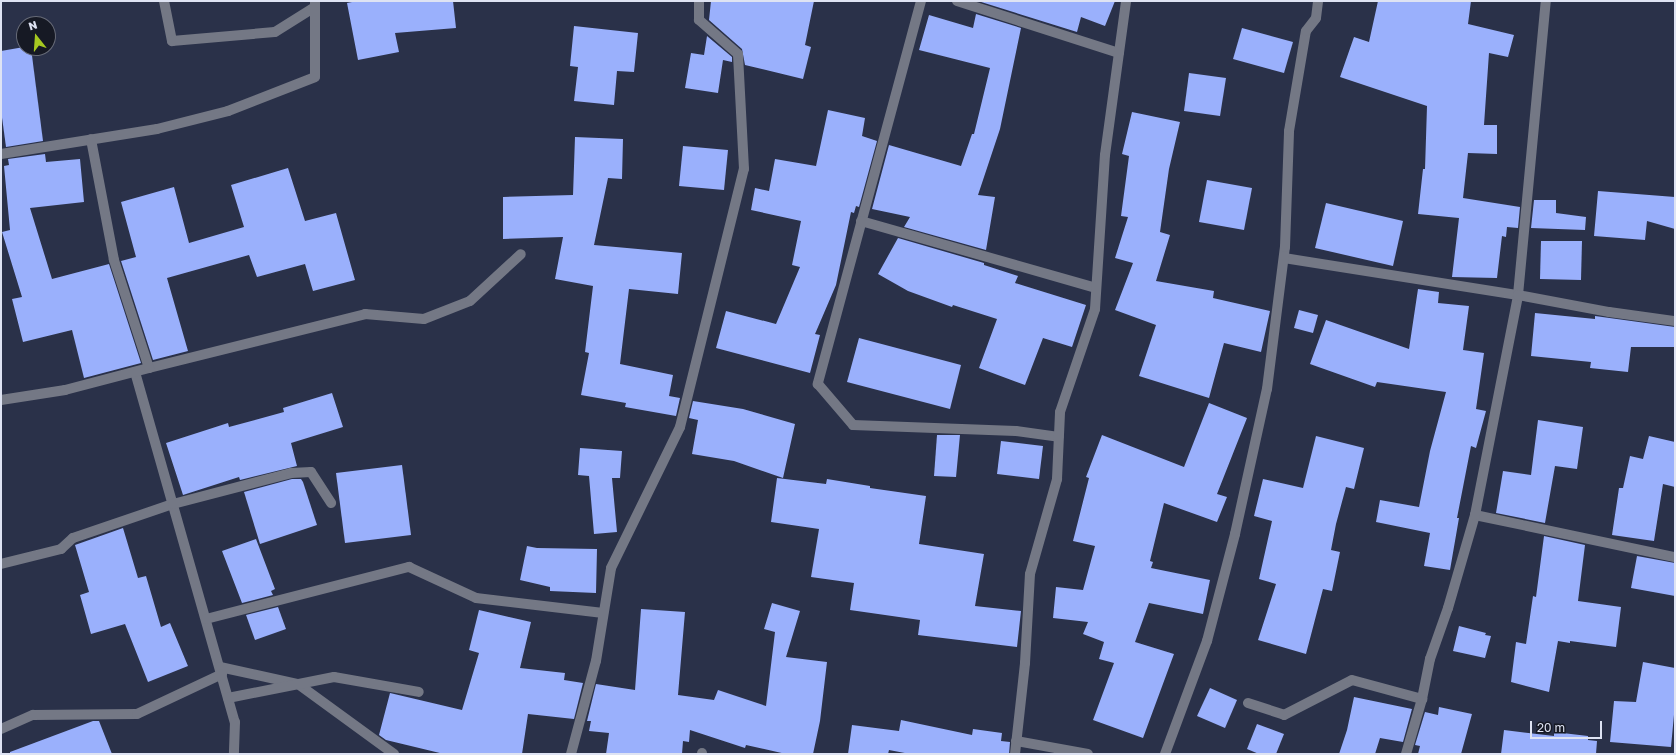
<!DOCTYPE html>
<style>
body{margin:0}
#map{position:relative;width:1676px;height:755px;overflow:hidden;background:#2a3149;font-family:"Golos Text",sans-serif}
div>[style]{position:absolute}
.building>*{inset:0;background:#9ab0fc}
.minor>*{height:10px;margin:-5px;padding:0 5px;transform-origin:5px;border-radius:5px;background:#747885}
span{translate:-50% -50%;white-space:nowrap;text-align:center;line-height:1.15;-webkit-text-stroke:4px #161924;paint-order:stroke}
.frame{position:absolute;inset:0;border:2px solid #dee3f3;pointer-events:none}
.north{position:absolute;left:16px;top:16px;width:40px;height:40px;box-sizing:border-box;background:#161924;border:1px solid #666a77;border-radius:50%;rotate:343deg;font-size:11px;font-weight:700;line-height:16px;text-align:center;color:#dee3f3}
.north::after{content:'';display:block;margin:auto;width:14px;height:18px;background:#a6c820;clip-path:polygon(50% 0,100% 100%,50% 72%,0 100%)}
.scale{position:absolute;left:1530px;top:721px;width:72px;height:18px;box-sizing:border-box;border:2px solid #dee3f3;border-top:0;padding-left:5px;font-size:12px;line-height:14px;white-space:nowrap;color:#dee3f3;-webkit-text-stroke:3px #161924;paint-order:stroke}
</style>
<div id="map">
<div class="building">
<div style="clip-path:polygon(357px 1px,453px 1px,456px 28px,395px 33px,399px 52px,358px 60px,347px 3px)"></div>
<div style="clip-path:polygon(711px 1px,814px 1px,805px 45px,811px 47px,803px 79px,745px 65px,742px 49px,709px 20px)"></div>
<div style="clip-path:polygon(978px 1px,1115px 1px,1105px 26px,1081px 17px,1077px 32px)"></div>
<div style="clip-path:polygon(1378px 1px,1471px 1px,1468px 24px,1514px 35px,1508px 57px,1489px 53px,1484px 125px,1497px 125px,1497px 154px,1468px 153px,1463px 198px,1520px 207px,1518px 228px,1507px 227px,1506px 237px,1502px 236px,1497px 278px,1452px 277px,1459px 218px,1418px 214px,1423px 169px,1425px 169px,1427px 106px,1340px 77px,1354px 37px,1369px 42px)"></div>
<div style="clip-path:polygon(976px 14px,1021px 28px,1000px 129px,978px 195px,995px 197px,986px 250px,904px 227px,910px 217px,872px 209px,889px 145px,961px 166px,972px 134px,974px 134px,990px 68px,919px 50px,929px 15px,973px 28px)"></div>
<div style="clip-path:polygon(574px 26px,638px 33px,634px 72px,617px 71px,614px 105px,574px 101px,578px 67px,570px 66px)"></div>
<div style="clip-path:polygon(1242px 28px,1293px 42px,1284px 73px,1233px 59px)"></div>
<div style="clip-path:polygon(707px 36px,732px 57px,732px 62px,723px 60px,718px 93px,685px 88px,691px 53px,704px 55px)"></div>
<div style="clip-path:polygon(24px 47px,31px 48px,43px 141px,6px 147px,1px 110px,1px 51px)"></div>
<div style="clip-path:polygon(1189px 73px,1226px 78px,1220px 116px,1184px 111px)"></div>
<div style="clip-path:polygon(828px 110px,865px 118px,862px 136px,877px 141px,859px 207px,856px 206px,854px 213px,851px 212px,836px 285px,815px 334px,820px 335px,810px 373px,716px 348px,726px 311px,776px 324px,800px 267px,792px 265px,801px 221px,751px 210px,755px 188px,769px 191px,775px 159px,816px 166px)"></div>
<div style="clip-path:polygon(1132px 112px,1180px 122px,1169px 169px,1160px 232px,1170px 235px,1156px 281px,1214px 291px,1213px 298px,1270px 311px,1261px 352px,1224px 343px,1209px 398px,1139px 376px,1156px 325px,1115px 310px,1133px 263px,1115px 258px,1128px 217px,1121px 216px,1129px 156px,1122px 154px)"></div>
<div style="clip-path:polygon(575px 137px,623px 139px,622px 179px,608px 178px,594px 245px,682px 253px,678px 294px,629px 289px,620px 364px,673px 375px,669px 396px,680px 398px,676px 416px,625px 407px,626px 403px,581px 395px,589px 353px,585px 352px,593px 286px,555px 279px,563px 237px,503px 239px,503px 197px,573px 195px)"></div>
<div style="clip-path:polygon(683px 146px,728px 150px,724px 190px,679px 186px)"></div>
<div style="clip-path:polygon(45px 154px,46px 162px,80px 159px,84px 202px,30px 208px,52px 279px,109px 264px,141px 363px,84px 378px,72px 330px,23px 342px,12px 299px,22px 297px,2px 232px,10px 230px,4px 166px,9px 165px,8px 159px)"></div>
<div style="clip-path:polygon(288px 168px,305px 221px,336px 213px,355px 280px,313px 291px,305px 264px,257px 277px,249px 255px,167px 278px,188px 351px,153px 360px,121px 261px,136px 257px,121px 202px,174px 187px,189px 243px,244px 227px,231px 185px)"></div>
<div style="clip-path:polygon(1207px 180px,1252px 188px,1244px 230px,1199px 222px)"></div>
<div style="clip-path:polygon(1598px 191px,1675px 197px,1675px 229px,1647px 221px,1645px 240px,1594px 236px)"></div>
<div style="clip-path:polygon(1534px 200px,1556px 200px,1556px 213px,1586px 217px,1585px 230px,1531px 228px)"></div>
<div style="clip-path:polygon(1326px 203px,1403px 221px,1393px 266px,1315px 248px)"></div>
<div style="clip-path:polygon(898px 238px,984px 263px,984px 265px,1018px 276px,1015px 283px,1086px 305px,1072px 347px,1043px 338px,1025px 385px,979px 368px,997px 319px,953px 305px,952px 307px,908px 291px,878px 274px)"></div>
<div style="clip-path:polygon(1541px 241px,1582px 241px,1581px 280px,1540px 279px)"></div>
<div style="clip-path:polygon(1418px 289px,1439px 292px,1438px 303px,1469px 306px,1463px 350px,1484px 353px,1476px 409px,1486px 411px,1476px 448px,1471px 446px,1457px 518px,1459px 518px,1450px 570px,1424px 566px,1430px 533px,1376px 522px,1380px 500px,1419px 507px,1430px 451px,1446px 392px,1377px 382px,1375px 387px,1310px 364px,1326px 320px,1409px 349px)"></div>
<div style="clip-path:polygon(1299px 310px,1318px 315px,1313px 333px,1294px 328px)"></div>
<div style="clip-path:polygon(1535px 313px,1595px 319px,1595px 316px,1675px 327px,1675px 347px,1631px 347px,1628px 372px,1590px 368px,1591px 362px,1531px 356px)"></div>
<div style="clip-path:polygon(859px 338px,961px 365px,950px 409px,847px 382px)"></div>
<div style="clip-path:polygon(332px 393px,343px 427px,291px 443px,297px 466px,240px 480px,239px 477px,183px 495px,166px 443px,228px 423px,229px 427px,284px 412px,283px 408px)"></div>
<div style="clip-path:polygon(693px 401px,743px 409px,795px 424px,783px 478px,734px 461px,692px 454px,698px 420px,689px 418px)"></div>
<div style="clip-path:polygon(1209px 403px,1247px 418px,1217px 494px,1227px 497px,1217px 522px,1164px 503px,1150px 561px,1153px 562px,1151px 568px,1210px 580px,1203px 614px,1149px 603px,1135px 642px,1174px 654px,1143px 738px,1093px 720px,1114px 663px,1099px 659px,1104px 642px,1083px 634px,1088px 622px,1053px 618px,1056px 587px,1083px 590px,1095px 546px,1073px 541px,1089px 478px,1086px 477px,1102px 435px,1184px 467px)"></div>
<div style="clip-path:polygon(1538px 420px,1583px 427px,1577px 469px,1555px 466px,1545px 523px,1496px 513px,1503px 471px,1531px 475px)"></div>
<div style="clip-path:polygon(937px 435px,960px 435px,956px 477px,934px 476px)"></div>
<div style="clip-path:polygon(1316px 436px,1364px 448px,1354px 489px,1346px 487px,1336px 524px,1331px 550px,1340px 552px,1332px 591px,1323px 589px,1306px 654px,1258px 640px,1276px 584px,1259px 579px,1272px 521px,1254px 516px,1263px 479px,1303px 488px)"></div>
<div style="clip-path:polygon(1649px 436px,1675px 442px,1675px 487px,1663px 484px,1654px 541px,1612px 535px,1619px 488px,1623px 488px,1630px 456px,1643px 459px)"></div>
<div style="clip-path:polygon(1001px 441px,1043px 446px,1039px 479px,997px 474px)"></div>
<div style="clip-path:polygon(580px 448px,622px 451px,620px 478px,612px 478px,617px 532px,594px 534px,589px 476px,578px 475px)"></div>
<div style="clip-path:polygon(402px 465px,411px 535px,345px 543px,336px 473px)"></div>
<div style="clip-path:polygon(777px 478px,826px 484px,827px 479px,870px 486px,870px 488px,926px 496px,919px 544px,984px 554px,975px 606px,1021px 611px,1017px 647px,918px 635px,920px 620px,850px 610px,854px 583px,811px 577px,819px 529px,771px 522px)"></div>
<div style="clip-path:polygon(292px 479px,301px 479px,303px 482px,317px 525px,260px 544px,244px 492px)"></div>
<div style="clip-path:polygon(123px 528px,138px 578px,146px 576px,161px 627px,170px 623px,188px 666px,148px 682px,125px 624px,91px 634px,80px 595px,89px 592px,75px 545px)"></div>
<div style="clip-path:polygon(1544px 536px,1585px 545px,1578px 601px,1621px 607px,1616px 647px,1570px 641px,1570px 643px,1558px 641px,1549px 692px,1511px 682px,1516px 642px,1526px 644px,1533px 596px,1536px 597px)"></div>
<div style="clip-path:polygon(256px 539px,275px 589px,271px 591px,273px 595px,242px 603px,222px 551px)"></div>
<div style="clip-path:polygon(527px 546px,537px 548px,597px 549px,596px 593px,550px 591px,550px 587px,520px 580px)"></div>
<div style="clip-path:polygon(1637px 556px,1675px 563px,1675px 596px,1631px 588px)"></div>
<div style="clip-path:polygon(772px 603px,800px 611px,786px 657px,827px 662px,820px 721px,813px 754px,786px 754px,746px 745px,745px 748px,690px 730px,689px 742px,683px 741px,682px 754px,606px 754px,609px 733px,589px 731px,591px 721px,587px 721px,596px 684px,635px 690px,641px 609px,685px 612px,678px 695px,714px 700px,718px 690px,766px 706px,775px 632px,764px 629px)"></div>
<div style="clip-path:polygon(278px 607px,286px 629px,255px 640px,246px 615px)"></div>
<div style="clip-path:polygon(479px 610px,531px 622px,520px 668px,565px 673px,564px 680px,583px 683px,574px 719px,528px 714px,522px 754px,444px 754px,386px 740px,379px 735px,390px 693px,462px 710px,479px 653px,469px 650px)"></div>
<div style="clip-path:polygon(1459px 626px,1486px 633px,1485px 635px,1491px 636px,1485px 658px,1453px 651px)"></div>
<div style="clip-path:polygon(1643px 662px,1675px 668px,1675px 704px,1671px 747px,1610px 742px,1614px 701px,1636px 702px)"></div>
<div style="clip-path:polygon(1210px 688px,1237px 700px,1225px 728px,1197px 716px)"></div>
<div style="clip-path:polygon(1354px 697px,1412px 709px,1403px 742px,1380px 738px,1375px 754px,1339px 754px,1347px 730px)"></div>
<div style="clip-path:polygon(1439px 707px,1472px 714px,1461px 754px,1418px 754px,1420px 746px,1415px 745px,1425px 712px,1438px 715px)"></div>
<div style="clip-path:polygon(901px 720px,972px 735px,973px 729px,1002px 733px,1001px 741px,1010px 742px,1009px 754px,910px 754px,889px 750px,888px 754px,848px 754px,852px 725px,899px 731px)"></div>
<div style="clip-path:polygon(93px 721px,99px 721px,112px 754px,10px 754px,10px 752px)"></div>
<div style="clip-path:polygon(1257px 724px,1284px 734px,1276px 754px,1259px 754px,1247px 749px)"></div>
<div style="clip-path:polygon(1504px 730px,1554px 736px,1554px 732px,1588px 736px,1588px 740px,1597px 741px,1596px 754px,1501px 754px)"></div>
</div>
<div class="minor">
<div style="left:164px;top:1px;width:41px;rotate:78.7deg"></div>
<div style="left:172px;top:41px;width:103px;rotate:-5deg"></div>
<div style="left:275px;top:32px;width:47px;rotate:-32deg"></div>
<div style="left:921px;top:1px;width:397px;rotate:105.1deg"></div>
<div style="left:818px;top:384px;width:54px;rotate:49.5deg"></div>
<div style="left:853px;top:425px;width:163px;rotate:2.1deg"></div>
<div style="left:1016px;top:431px;width:43px;rotate:7.9deg"></div>
<div style="left:957px;top:1px;width:170px;rotate:17.8deg"></div>
<div style="left:1px;top:154px;width:158px;rotate:-9.1deg"></div>
<div style="left:157px;top:129px;width:73px;rotate:-14.2deg"></div>
<div style="left:228px;top:111px;width:93px;rotate:-21.3deg"></div>
<div style="left:315px;top:77px;width:76px;rotate:-90deg"></div>
<div style="left:861px;top:221px;width:244px;rotate:15.9deg"></div>
<div style="left:1284px;top:258px;width:237px;rotate:9deg"></div>
<div style="left:1518px;top:295px;width:295px;rotate:-84.6deg"></div>
<div style="left:149px;top:368px;width:223px;rotate:-14deg"></div>
<div style="left:365px;top:314px;width:59px;rotate:4.8deg"></div>
<div style="left:424px;top:319px;width:49px;rotate:-21.4deg"></div>
<div style="left:470px;top:301px;width:69px;rotate:-42.7deg"></div>
<div style="left:135px;top:372px;width:364px;rotate:74.1deg"></div>
<div style="left:235px;top:722px;width:32px;rotate:92deg"></div>
<div style="left:1px;top:400px;width:65px;rotate:-8.9deg"></div>
<div style="left:65px;top:390px;width:87px;rotate:-14.7deg"></div>
<div style="left:149px;top:368px;width:114px;rotate:-108deg"></div>
<div style="left:114px;top:260px;width:123px;rotate:-100.8deg"></div>
<div style="left:1475px;top:515px;width:204px;rotate:11.9deg"></div>
<div style="left:1px;top:564px;width:62px;rotate:-14deg"></div>
<div style="left:61px;top:549px;width:16px;rotate:-43deg"></div>
<div style="left:73px;top:538px;width:106px;rotate:-18.8deg"></div>
<div style="left:173px;top:504px;width:122px;rotate:-14.7deg"></div>
<div style="left:291px;top:473px;width:20px;rotate:-3deg"></div>
<div style="left:311px;top:472px;width:37px;rotate:57deg"></div>
<div style="left:206px;top:619px;width:210px;rotate:-14.4deg"></div>
<div style="left:409px;top:567px;width:74px;rotate:24.8deg"></div>
<div style="left:476px;top:598px;width:128px;rotate:6.7deg"></div>
<div style="left:220px;top:667px;width:80px;rotate:12.3deg"></div>
<div style="left:298px;top:684px;width:119px;rotate:36.1deg"></div>
<div style="left:228px;top:698px;width:108px;rotate:-11.2deg"></div>
<div style="left:334px;top:677px;width:86px;rotate:10deg"></div>
<div style="left:1248px;top:703px;width:38px;rotate:18deg"></div>
<div style="left:1284px;top:715px;width:76px;rotate:-27.2deg"></div>
<div style="left:1352px;top:680px;width:73px;rotate:15.2deg"></div>
<div style="left:1px;top:729px;width:35px;rotate:-24deg"></div>
<div style="left:33px;top:715px;width:104px;rotate:-0.6deg"></div>
<div style="left:137px;top:714px;width:94px;rotate:-25.2deg"></div>
<div style="left:1016px;top:741px;width:73px;rotate:10.2deg"></div>
<div style="left:571px;top:754px;width:96px;rotate:-75deg"></div>
<div style="left:596px;top:661px;width:94px;rotate:-80.8deg"></div>
<div style="left:611px;top:568px;width:157px;rotate:-63.9deg"></div>
<div style="left:680px;top:427px;width:266px;rotate:-76.1deg"></div>
<div style="left:744px;top:169px;width:115px;rotate:-93deg"></div>
<div style="left:738px;top:54px;width:52px;rotate:-138.9deg"></div>
<div style="left:699px;top:20px;width:19px;rotate:-90deg"></div>
<div style="left:702px;top:754px;width:1px;rotate:-90deg"></div>
<div style="left:1015px;top:754px;width:92px;rotate:-83.7deg"></div>
<div style="left:1025px;top:663px;width:89px;rotate:-86.8deg"></div>
<div style="left:1030px;top:574px;width:99px;rotate:-74.1deg"></div>
<div style="left:1057px;top:479px;width:67px;rotate:-87.4deg"></div>
<div style="left:1060px;top:412px;width:109px;rotate:-71.2deg"></div>
<div style="left:1095px;top:309px;width:154px;rotate:-86.3deg"></div>
<div style="left:1105px;top:155px;width:155px;rotate:-82.2deg"></div>
<div style="left:1165px;top:754px;width:121px;rotate:-69.6deg"></div>
<div style="left:1207px;top:641px;width:111px;rotate:-75.3deg"></div>
<div style="left:1235px;top:534px;width:148px;rotate:-77.6deg"></div>
<div style="left:1267px;top:389px;width:143px;rotate:-82.8deg"></div>
<div style="left:1285px;top:247px;width:116px;rotate:-88deg"></div>
<div style="left:1289px;top:131px;width:101px;rotate:-80.4deg"></div>
<div style="left:1306px;top:31px;width:16px;rotate:-52deg"></div>
<div style="left:1316px;top:18px;width:17px;rotate:-83deg"></div>
<div style="left:1406px;top:754px;width:57px;rotate:-73.8deg"></div>
<div style="left:1422px;top:699px;width:41px;rotate:-78.7deg"></div>
<div style="left:1430px;top:659px;width:54px;rotate:-70.6deg"></div>
<div style="left:1448px;top:608px;width:97px;rotate:-73.8deg"></div>
<div style="left:1475px;top:515px;width:224px;rotate:-78.9deg"></div>
<div style="left:1518px;top:295px;width:93px;rotate:10.6deg"></div>
<div style="left:1609px;top:312px;width:67px;rotate:7.8deg"></div>
</div>
<div class="frame"></div>
<div class="north">N</div>
<div class="scale">20 m</div>
</div>
